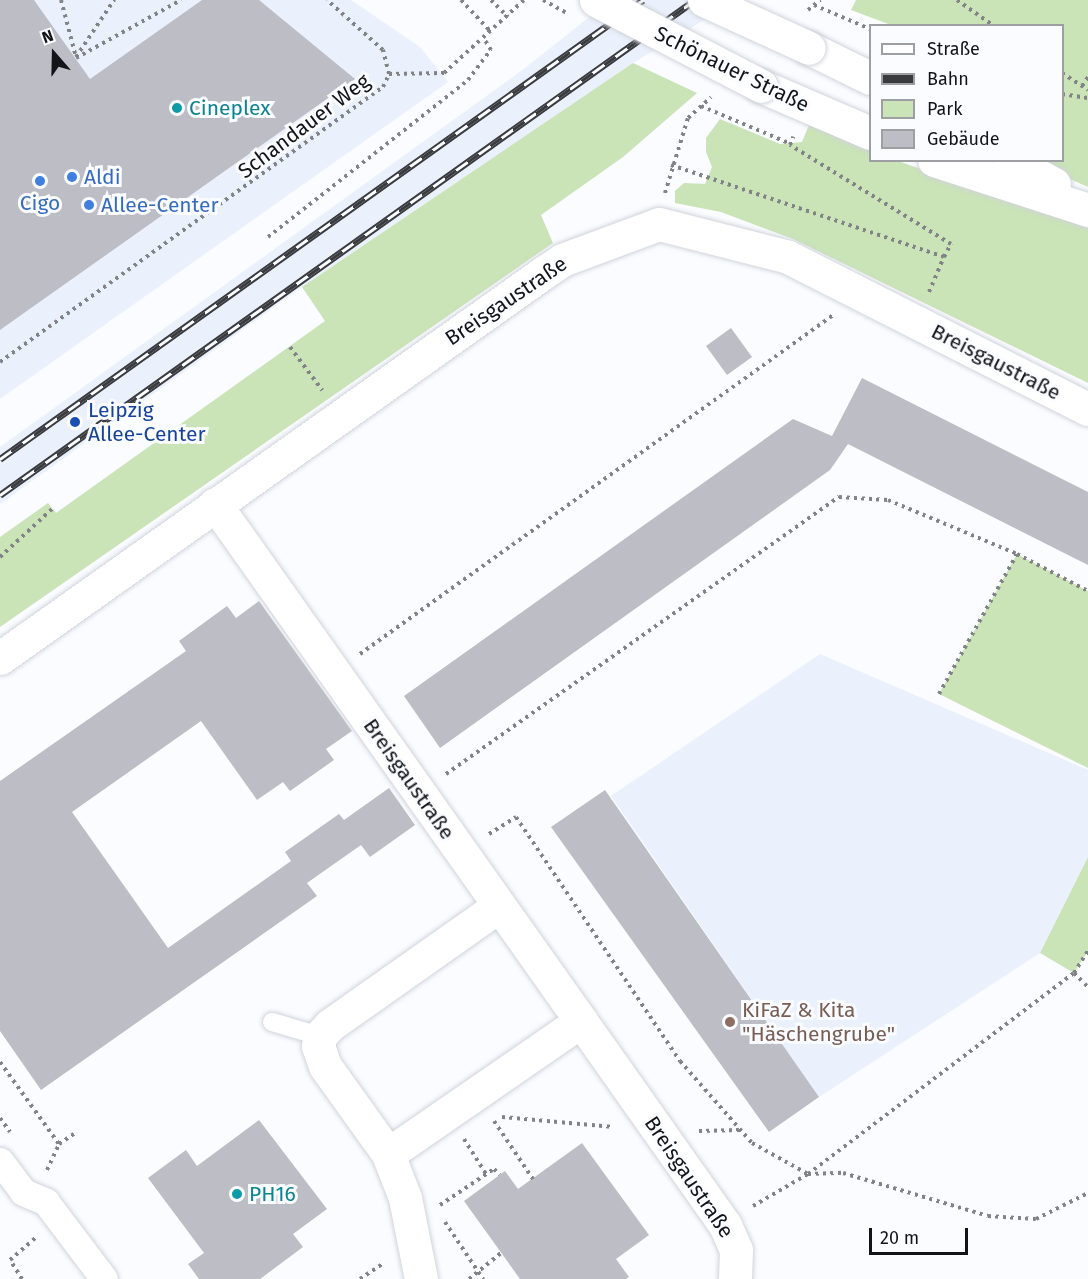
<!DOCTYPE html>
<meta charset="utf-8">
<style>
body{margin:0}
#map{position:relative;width:1088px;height:1279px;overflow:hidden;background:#fafcff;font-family:"Fira Sans",sans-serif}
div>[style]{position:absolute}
.built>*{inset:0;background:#ebf1fc}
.green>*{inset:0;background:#cae3b7}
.building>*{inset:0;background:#bdbdc5}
.path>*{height:4px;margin-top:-2px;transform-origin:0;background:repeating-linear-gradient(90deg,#818386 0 3px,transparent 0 7.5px)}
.roads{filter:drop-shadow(0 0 2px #d0d4db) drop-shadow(0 0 2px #d0d4db)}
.service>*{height:18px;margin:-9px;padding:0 9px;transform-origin:9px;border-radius:9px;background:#fff}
.pedestrian>*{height:27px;margin:-13.5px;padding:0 13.5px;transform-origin:13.5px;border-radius:13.5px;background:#fff}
.minor>*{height:33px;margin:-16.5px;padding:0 16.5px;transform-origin:16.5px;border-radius:16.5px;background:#fff}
.tertiary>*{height:33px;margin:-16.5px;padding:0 16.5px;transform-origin:16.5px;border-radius:16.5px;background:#fff}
.secondary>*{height:33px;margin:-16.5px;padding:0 16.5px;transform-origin:16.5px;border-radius:16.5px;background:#fff}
.rail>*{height:7px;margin-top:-3.5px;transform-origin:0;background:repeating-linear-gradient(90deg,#fafcff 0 14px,#3a3b3e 0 28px);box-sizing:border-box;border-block:2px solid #3a3b3e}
.path-bridge>*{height:4px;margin-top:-2px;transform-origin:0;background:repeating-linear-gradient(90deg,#818386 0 3px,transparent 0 7.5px)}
.bridges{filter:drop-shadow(0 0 2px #d0d4db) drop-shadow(0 0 2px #d0d4db)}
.secondary-bridge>*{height:33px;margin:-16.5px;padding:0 16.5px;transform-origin:16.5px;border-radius:16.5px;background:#fff}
.dots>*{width:16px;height:16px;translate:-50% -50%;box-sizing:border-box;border:3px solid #fafcff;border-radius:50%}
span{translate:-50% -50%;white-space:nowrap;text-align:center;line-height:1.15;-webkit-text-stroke:6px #fafcff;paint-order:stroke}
.street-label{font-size:21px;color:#131417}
.culture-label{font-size:21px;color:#0d838f}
.left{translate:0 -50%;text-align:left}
.shop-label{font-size:21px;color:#366cbe}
.transit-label{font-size:21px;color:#164399}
.education-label{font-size:21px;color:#785e54}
.legend{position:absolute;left:869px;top:24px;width:195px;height:138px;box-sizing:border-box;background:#fafcff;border:2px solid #9e9fa2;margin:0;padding:8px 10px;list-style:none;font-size:18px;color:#131417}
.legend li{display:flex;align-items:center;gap:12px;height:30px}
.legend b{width:30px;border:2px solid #9e9fa2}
.north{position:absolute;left:24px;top:24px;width:60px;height:60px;-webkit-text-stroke:4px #fafcff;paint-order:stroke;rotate:340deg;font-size:16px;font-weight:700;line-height:24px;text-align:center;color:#131417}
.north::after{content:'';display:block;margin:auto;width:21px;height:27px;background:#131417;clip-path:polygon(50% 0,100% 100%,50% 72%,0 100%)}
.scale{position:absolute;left:869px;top:1228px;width:99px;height:27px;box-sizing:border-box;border:3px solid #131417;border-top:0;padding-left:8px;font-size:18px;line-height:21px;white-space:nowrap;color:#131417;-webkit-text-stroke:4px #fafcff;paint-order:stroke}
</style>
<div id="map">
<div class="built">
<div style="clip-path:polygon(0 0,351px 0,420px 47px,448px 82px,0 399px)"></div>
<div style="clip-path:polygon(611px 0,737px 0,633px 63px,302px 287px,0 504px,0 447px,521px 71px)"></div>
<div style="clip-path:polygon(820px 654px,1088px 770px,1088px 857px,1040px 953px,819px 1097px,611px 796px)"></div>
</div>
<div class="green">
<div style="clip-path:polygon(856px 0,1088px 0,1088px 187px,1029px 161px,1062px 160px,1062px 26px,891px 25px,851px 10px)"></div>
<div style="clip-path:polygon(633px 63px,697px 93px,623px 157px,541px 215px,553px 243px,0 627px,0 537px,48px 503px,56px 513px,325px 321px,302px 287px)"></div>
<div style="clip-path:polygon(720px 119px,780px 144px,802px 142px,809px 125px,870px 150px,870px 160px,898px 161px,1088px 228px,1088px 383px,793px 239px,721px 212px,675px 203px,675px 191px,684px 183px,705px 184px,712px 167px,706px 152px,706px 138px)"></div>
<div style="clip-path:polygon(1017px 554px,1088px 591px,1088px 768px,939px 694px)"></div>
<div style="clip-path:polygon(1088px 857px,1088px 951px,1074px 973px,1040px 953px)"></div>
</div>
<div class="building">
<div style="clip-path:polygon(0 0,34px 0,90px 79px,202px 0,259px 0,355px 79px,0 330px)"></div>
<div style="clip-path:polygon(731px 328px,752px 357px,727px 375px,706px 346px)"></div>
<div style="clip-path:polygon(862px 378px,1088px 492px,1088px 565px,848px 444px,830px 470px,440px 748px,404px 696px,793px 419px,832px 436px)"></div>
<div style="clip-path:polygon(259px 601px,352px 731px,326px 749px,334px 760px,290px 791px,283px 782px,257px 800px,201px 721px,72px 812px,168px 948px,291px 861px,285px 852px,339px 814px,344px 820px,389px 788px,415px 825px,370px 857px,361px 845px,307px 883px,317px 896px,41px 1090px,0 1031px,0 781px,186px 651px,179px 641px,227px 606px,236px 618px)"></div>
<div style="clip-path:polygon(605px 790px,819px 1097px,769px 1132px,551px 827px)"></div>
<div style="clip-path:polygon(259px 1120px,327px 1209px,293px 1234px,303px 1247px,260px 1279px,199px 1279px,188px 1264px,204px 1253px,148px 1178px,186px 1150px,197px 1166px)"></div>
<div style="clip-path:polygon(582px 1143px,649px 1235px,616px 1259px,629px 1277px,626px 1279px,520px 1279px,464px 1201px,505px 1171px,518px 1189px)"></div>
</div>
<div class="path">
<div style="left:61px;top:0;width:59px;rotate:75.3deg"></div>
<div style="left:461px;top:0;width:44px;rotate:46.8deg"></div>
<div style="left:491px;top:0;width:24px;rotate:45deg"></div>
<div style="left:957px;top:0;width:45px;rotate:35.1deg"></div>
<div style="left:814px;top:5px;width:61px;rotate:23.2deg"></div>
<div style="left:808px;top:10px;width:16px;rotate:-40deg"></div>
<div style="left:76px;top:57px;width:69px;rotate:-56.3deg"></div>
<div style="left:76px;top:58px;width:120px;rotate:-28.9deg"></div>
<div style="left:1062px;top:73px;width:31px;rotate:33deg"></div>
<div style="left:389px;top:74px;width:55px;rotate:-1deg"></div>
<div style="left:444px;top:73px;width:108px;rotate:-42.4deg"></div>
<div style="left:1082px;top:86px;width:11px;rotate:-56deg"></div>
<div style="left:1062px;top:94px;width:26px;rotate:9deg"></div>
<div style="left:701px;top:106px;width:98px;rotate:22.9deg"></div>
<div style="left:671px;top:165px;width:288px;rotate:18.6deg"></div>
<div style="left:944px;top:257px;width:15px;rotate:-62deg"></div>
<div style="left:951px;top:244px;width:189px;rotate:-148.4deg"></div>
<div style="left:790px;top:145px;width:9px;rotate:-69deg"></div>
<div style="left:665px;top:193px;width:78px;rotate:-73deg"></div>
<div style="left:688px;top:118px;width:31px;rotate:-42deg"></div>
<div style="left:268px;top:237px;width:254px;rotate:-38.1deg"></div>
<div style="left:468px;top:80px;width:38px;rotate:-53deg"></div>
<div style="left:491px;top:50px;width:13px;rotate:-122deg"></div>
<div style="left:929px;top:292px;width:38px;rotate:-67deg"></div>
<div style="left:290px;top:347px;width:54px;rotate:53.3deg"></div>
<div style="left:0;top:362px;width:472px;rotate:-35.7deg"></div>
<div style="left:383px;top:87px;width:14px;rotate:-65deg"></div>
<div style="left:389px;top:74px;width:25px;rotate:-104deg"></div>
<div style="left:383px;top:50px;width:75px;rotate:-138.2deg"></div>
<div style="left:0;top:557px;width:71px;rotate:-42.7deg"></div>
<div style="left:360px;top:654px;width:581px;rotate:-35.61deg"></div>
<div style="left:939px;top:694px;width:160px;rotate:-60.9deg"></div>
<div style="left:446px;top:774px;width:481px;rotate:-35.2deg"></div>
<div style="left:839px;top:497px;width:49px;rotate:3.5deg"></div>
<div style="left:888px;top:500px;width:140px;rotate:22.7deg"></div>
<div style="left:1017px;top:554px;width:80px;rotate:27.5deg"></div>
<div style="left:489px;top:834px;width:32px;rotate:-32deg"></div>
<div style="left:516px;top:817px;width:294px;rotate:56.1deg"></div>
<div style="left:680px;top:1061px;width:109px;rotate:48.7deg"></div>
<div style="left:752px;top:1143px;width:64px;rotate:29deg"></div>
<div style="left:808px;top:1174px;width:35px;rotate:-2deg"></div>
<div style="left:843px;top:1173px;width:151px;rotate:16.5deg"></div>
<div style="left:988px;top:1216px;width:48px;rotate:3.6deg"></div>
<div style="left:1036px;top:1219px;width:58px;rotate:-26.6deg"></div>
<div style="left:1074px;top:973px;width:20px;rotate:45deg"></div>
<div style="left:0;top:1062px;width:101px;rotate:54.3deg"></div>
<div style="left:59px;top:1144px;width:18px;rotate:-34deg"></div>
<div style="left:502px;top:1117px;width:112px;rotate:5.1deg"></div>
<div style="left:0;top:1118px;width:17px;rotate:54deg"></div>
<div style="left:494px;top:1121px;width:70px;rotate:56.1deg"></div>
<div style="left:699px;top:1131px;width:41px;rotate:-1.4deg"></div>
<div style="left:464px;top:1139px;width:41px;rotate:57.8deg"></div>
<div style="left:47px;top:1170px;width:29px;rotate:-65deg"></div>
<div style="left:440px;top:1205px;width:65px;rotate:-33.7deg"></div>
<div style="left:494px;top:1169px;width:8px;rotate:45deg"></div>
<div style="left:753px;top:1206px;width:64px;rotate:-30.2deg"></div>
<div style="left:808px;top:1174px;width:333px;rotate:-37.1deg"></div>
<div style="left:1074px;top:973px;width:26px;rotate:-58deg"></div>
<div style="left:445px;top:1222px;width:69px;rotate:56.3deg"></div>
<div style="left:22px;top:1279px;width:22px;rotate:-122deg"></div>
<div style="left:10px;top:1260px;width:35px;rotate:-41deg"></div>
<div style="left:360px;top:1279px;width:29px;rotate:-34deg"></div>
<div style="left:469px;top:1279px;width:41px;rotate:-39.1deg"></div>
</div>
<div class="roads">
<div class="service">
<div style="left:272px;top:1022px;width:50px;rotate:16.3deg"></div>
</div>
<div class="pedestrian">
<div style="left:0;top:1161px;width:39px;rotate:53deg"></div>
<div style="left:23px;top:1192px;width:25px;rotate:23deg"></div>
<div style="left:46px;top:1202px;width:96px;rotate:53deg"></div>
</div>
<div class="minor">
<div style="left:215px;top:504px;width:633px;rotate:54.7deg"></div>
<div style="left:581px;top:1021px;width:234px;rotate:145.4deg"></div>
<div style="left:388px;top:1154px;width:108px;rotate:-125.6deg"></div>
<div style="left:325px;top:1066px;width:21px;rotate:-109deg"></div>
<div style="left:318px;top:1046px;width:10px;rotate:-79deg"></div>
<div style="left:320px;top:1036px;width:15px;rotate:-48deg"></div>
<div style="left:330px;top:1025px;width:207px;rotate:-35.2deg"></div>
<div style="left:581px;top:1021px;width:250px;rotate:54.8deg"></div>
<div style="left:725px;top:1225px;width:27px;rotate:66deg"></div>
<div style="left:736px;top:1250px;width:29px;rotate:92deg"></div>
<div style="left:388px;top:1154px;width:47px;rotate:68.9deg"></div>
<div style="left:405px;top:1198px;width:83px;rotate:78.8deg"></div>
</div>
<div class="tertiary">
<div style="left:0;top:658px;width:666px;rotate:-35.34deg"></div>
<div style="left:543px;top:273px;width:23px;rotate:-34deg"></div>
<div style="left:562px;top:260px;width:103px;rotate:-20.4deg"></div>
<div style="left:659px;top:224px;width:133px;rotate:14.3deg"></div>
<div style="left:788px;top:257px;width:336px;rotate:26.9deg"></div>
</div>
<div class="secondary">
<div style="left:809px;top:48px;width:68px;rotate:26.2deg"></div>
<div style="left:761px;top:86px;width:119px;rotate:23.3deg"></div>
<div style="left:934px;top:160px;width:162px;rotate:18deg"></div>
<div style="left:1010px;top:160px;width:50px;rotate:28.6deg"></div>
</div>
</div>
<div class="rail">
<div style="left:0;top:459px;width:790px;rotate:-35.52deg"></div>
<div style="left:0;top:495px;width:853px;rotate:-35.46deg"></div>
</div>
<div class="path-bridge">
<div style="left:543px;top:0;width:26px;rotate:29deg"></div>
</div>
<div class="bridges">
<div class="secondary-bridge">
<div style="left:596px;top:0;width:186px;rotate:27.5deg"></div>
<div style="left:704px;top:0;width:115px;rotate:24.6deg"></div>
</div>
</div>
<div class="dots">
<div style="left:177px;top:108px;background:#0f9aa8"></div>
<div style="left:72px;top:177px;background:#3f7fe0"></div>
<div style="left:40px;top:181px;background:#3f7fe0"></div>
<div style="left:89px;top:205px;background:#3f7fe0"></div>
<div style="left:75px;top:422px;background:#1a4fb4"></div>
<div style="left:730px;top:1022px;background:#8d6e63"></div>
<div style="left:237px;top:1194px;background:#0f9aa8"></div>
</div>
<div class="street-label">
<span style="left:732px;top:69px;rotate:26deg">Schönauer Straße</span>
<span style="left:304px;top:126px;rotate:-37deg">Schandauer Weg</span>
<span style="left:506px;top:301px;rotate:-34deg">Breisgaustraße</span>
<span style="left:996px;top:362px;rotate:27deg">Breisgaustraße</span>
<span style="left:409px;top:779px;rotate:55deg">Breisgaustraße</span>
<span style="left:689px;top:1177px;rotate:56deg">Breisgaustraße</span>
</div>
<div class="culture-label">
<span class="left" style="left:189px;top:108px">Cineplex</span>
<span class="left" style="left:249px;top:1194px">PH16</span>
</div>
<div class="shop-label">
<span class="left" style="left:84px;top:177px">Aldi</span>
<span style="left:40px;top:203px">Cigo</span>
<span class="left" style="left:101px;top:205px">Allee-Center</span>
</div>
<div class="transit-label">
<span class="left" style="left:88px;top:422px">Leipzig<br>Allee-Center</span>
</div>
<div class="education-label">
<span class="left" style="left:742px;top:1022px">KiFaZ &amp; Kita<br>"Häschengrube"</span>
</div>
<ul class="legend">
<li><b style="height:8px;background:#fff"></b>Straße</li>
<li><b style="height:8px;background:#3a3b3e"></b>Bahn</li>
<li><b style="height:16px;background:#cae3b7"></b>Park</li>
<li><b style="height:16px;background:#bdbdc5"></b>Gebäude</li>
</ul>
<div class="north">N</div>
<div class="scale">20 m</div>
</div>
